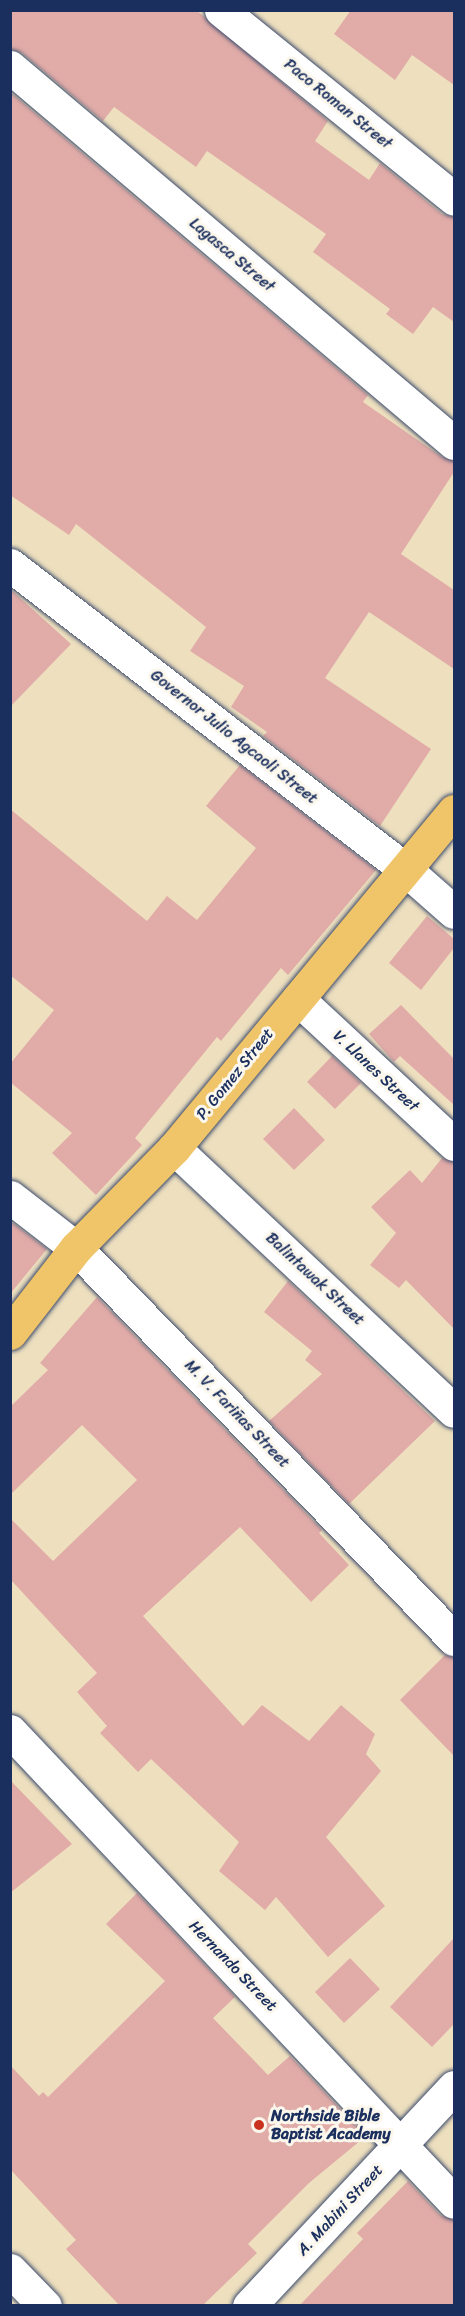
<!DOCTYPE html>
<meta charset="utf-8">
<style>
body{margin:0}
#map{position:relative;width:465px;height:2316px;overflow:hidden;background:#eee0bf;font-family:Sriracha,sans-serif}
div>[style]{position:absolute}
.building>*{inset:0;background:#e1aca8}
.roads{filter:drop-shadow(0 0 2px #3b4a6d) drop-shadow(0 0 2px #3b4a6d)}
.minor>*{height:33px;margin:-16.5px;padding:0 16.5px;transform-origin:16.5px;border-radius:16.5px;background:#fff}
.major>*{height:33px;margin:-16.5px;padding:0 16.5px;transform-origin:16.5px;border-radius:16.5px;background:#f0c469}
.dots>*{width:16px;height:16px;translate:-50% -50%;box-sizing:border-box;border:3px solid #fbf7ec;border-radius:50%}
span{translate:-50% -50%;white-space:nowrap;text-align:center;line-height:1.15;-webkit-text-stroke:6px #fbf7ec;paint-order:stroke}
.street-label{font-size:16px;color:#1b2f5e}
.poi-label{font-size:16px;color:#1b2f5e;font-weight:700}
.left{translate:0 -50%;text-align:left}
.frame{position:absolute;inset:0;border:12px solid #1b2f5e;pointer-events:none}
</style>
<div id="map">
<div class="building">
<div style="clip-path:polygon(10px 10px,196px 10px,328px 121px,315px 141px,369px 180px,380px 163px,442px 214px,454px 217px,454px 322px,433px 307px,413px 334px,386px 314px,390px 309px,313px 252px,326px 234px,207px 151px,196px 167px,114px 107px,103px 121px,22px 53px,10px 49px)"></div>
<div style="clip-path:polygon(351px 10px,454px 10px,454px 85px,412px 55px,395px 80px,334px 34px)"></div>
<div style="clip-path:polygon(10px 92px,368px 395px,363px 402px,442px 457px,454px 461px,454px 472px,401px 554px,454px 590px,454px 669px,369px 612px,325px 678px,431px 749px,380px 826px,263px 736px,267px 732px,231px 707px,244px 686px,190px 651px,206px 627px,76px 524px,69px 535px,10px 495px)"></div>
<div style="clip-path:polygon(10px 589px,71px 644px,10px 707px)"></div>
<div style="clip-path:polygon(240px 765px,376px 870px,288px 975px,281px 968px,221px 1041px,217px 1037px,135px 1138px,142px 1145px,96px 1195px,52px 1153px,72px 1133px,10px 1082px,10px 1064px,54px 1010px,10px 975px,10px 809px,147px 921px,167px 896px,197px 920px,256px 848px,206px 806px)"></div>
<div style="clip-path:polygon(427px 916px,454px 939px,454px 948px,421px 990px,389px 963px)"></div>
<div style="clip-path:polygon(401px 1005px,454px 1059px,454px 1105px,400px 1056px,394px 1062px,369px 1034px)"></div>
<div style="clip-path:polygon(332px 1056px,361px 1083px,335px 1109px,307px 1082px)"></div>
<div style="clip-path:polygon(294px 1108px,325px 1140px,294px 1170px,263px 1139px)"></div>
<div style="clip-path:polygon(442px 1158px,454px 1162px,454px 1329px,406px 1280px,399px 1288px,370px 1265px,396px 1233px,371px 1207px,410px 1170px,422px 1183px)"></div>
<div style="clip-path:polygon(10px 1221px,47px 1249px,10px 1294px)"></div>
<div style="clip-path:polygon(288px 1281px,435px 1421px,349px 1504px,269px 1421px,322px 1374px,305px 1360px,312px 1351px,264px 1312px)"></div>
<div style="clip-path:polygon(97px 1297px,322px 1530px,319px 1533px,349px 1565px,311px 1602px,240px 1527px,143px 1616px,243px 1726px,262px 1705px,309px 1741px,341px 1705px,375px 1734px,366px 1754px,381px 1771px,326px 1837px,385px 1906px,328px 1957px,276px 1897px,265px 1910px,219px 1871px,239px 1842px,151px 1759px,138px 1772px,100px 1733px,107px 1726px,77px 1692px,97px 1673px,10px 1579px,10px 1518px,53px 1561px,137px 1480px,82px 1425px,10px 1495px,10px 1407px,48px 1370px,40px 1363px)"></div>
<div style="clip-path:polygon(445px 1655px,454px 1657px,454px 1756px,400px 1700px)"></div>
<div style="clip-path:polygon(10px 1780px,72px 1844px,10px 1893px)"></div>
<div style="clip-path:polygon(137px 1893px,235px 1997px,213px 2018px,268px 2075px,290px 2056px,366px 2136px,309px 2183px,248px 2244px,257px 2253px,202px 2306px,120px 2306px,66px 2249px,76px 2240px,10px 2169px,10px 2065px,39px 2096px,43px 2092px,48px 2097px,165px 1981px,106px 1924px)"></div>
<div style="clip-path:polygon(454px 1938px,454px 2024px,432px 2047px,390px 2007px)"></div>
<div style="clip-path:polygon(350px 1958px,380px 1989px,344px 2023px,315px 1992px)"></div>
<div style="clip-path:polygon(408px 2181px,440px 2215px,454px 2220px,454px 2306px,299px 2306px,363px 2239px,357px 2233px)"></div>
</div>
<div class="roads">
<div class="minor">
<div style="left:221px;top:10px;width:300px;rotate:39deg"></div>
<div style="left:10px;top:67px;width:582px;rotate:40.26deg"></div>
<div style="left:10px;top:565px;width:498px;rotate:37.6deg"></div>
<div style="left:405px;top:869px;width:65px;rotate:41.3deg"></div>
<div style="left:298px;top:999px;width:213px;rotate:42.9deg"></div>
<div style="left:174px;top:1148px;width:384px;rotate:43.2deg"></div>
<div style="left:10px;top:1197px;width:83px;rotate:37.7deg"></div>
<div style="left:76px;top:1248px;width:544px;rotate:45.97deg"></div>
<div style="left:10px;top:1731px;width:647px;rotate:46.69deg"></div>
<div style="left:10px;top:2270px;width:50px;rotate:45.8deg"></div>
<div style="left:249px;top:2306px;width:300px;rotate:-46.9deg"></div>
</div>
<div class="major">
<div style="left:10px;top:1333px;width:108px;rotate:-52.2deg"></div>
<div style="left:76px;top:1248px;width:140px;rotate:-45.6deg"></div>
<div style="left:174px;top:1148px;width:438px;rotate:-50.3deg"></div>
</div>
</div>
<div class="dots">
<div style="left:259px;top:2125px;background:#c8321e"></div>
</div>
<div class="street-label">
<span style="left:338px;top:104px;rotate:39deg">Paco Roman Street</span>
<span style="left:232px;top:255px;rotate:40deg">Lagasca Street</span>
<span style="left:234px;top:737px;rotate:38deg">Governor Julio Agcaoli Street</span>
<span style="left:376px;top:1071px;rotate:43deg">V. Llanes Street</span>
<span style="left:235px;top:1074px;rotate:-51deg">P. Gomez Street</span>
<span style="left:315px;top:1279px;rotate:43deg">Balintawak Street</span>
<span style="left:237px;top:1414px;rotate:46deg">M. V. Fariñas Street</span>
<span style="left:233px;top:1966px;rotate:46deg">Hernando Street</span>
<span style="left:340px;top:2210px;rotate:-47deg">A. Mabini Street</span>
</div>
<div class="poi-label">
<span class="left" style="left:271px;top:2125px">Northside Bible<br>Baptist Academy</span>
</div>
<div class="frame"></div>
</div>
